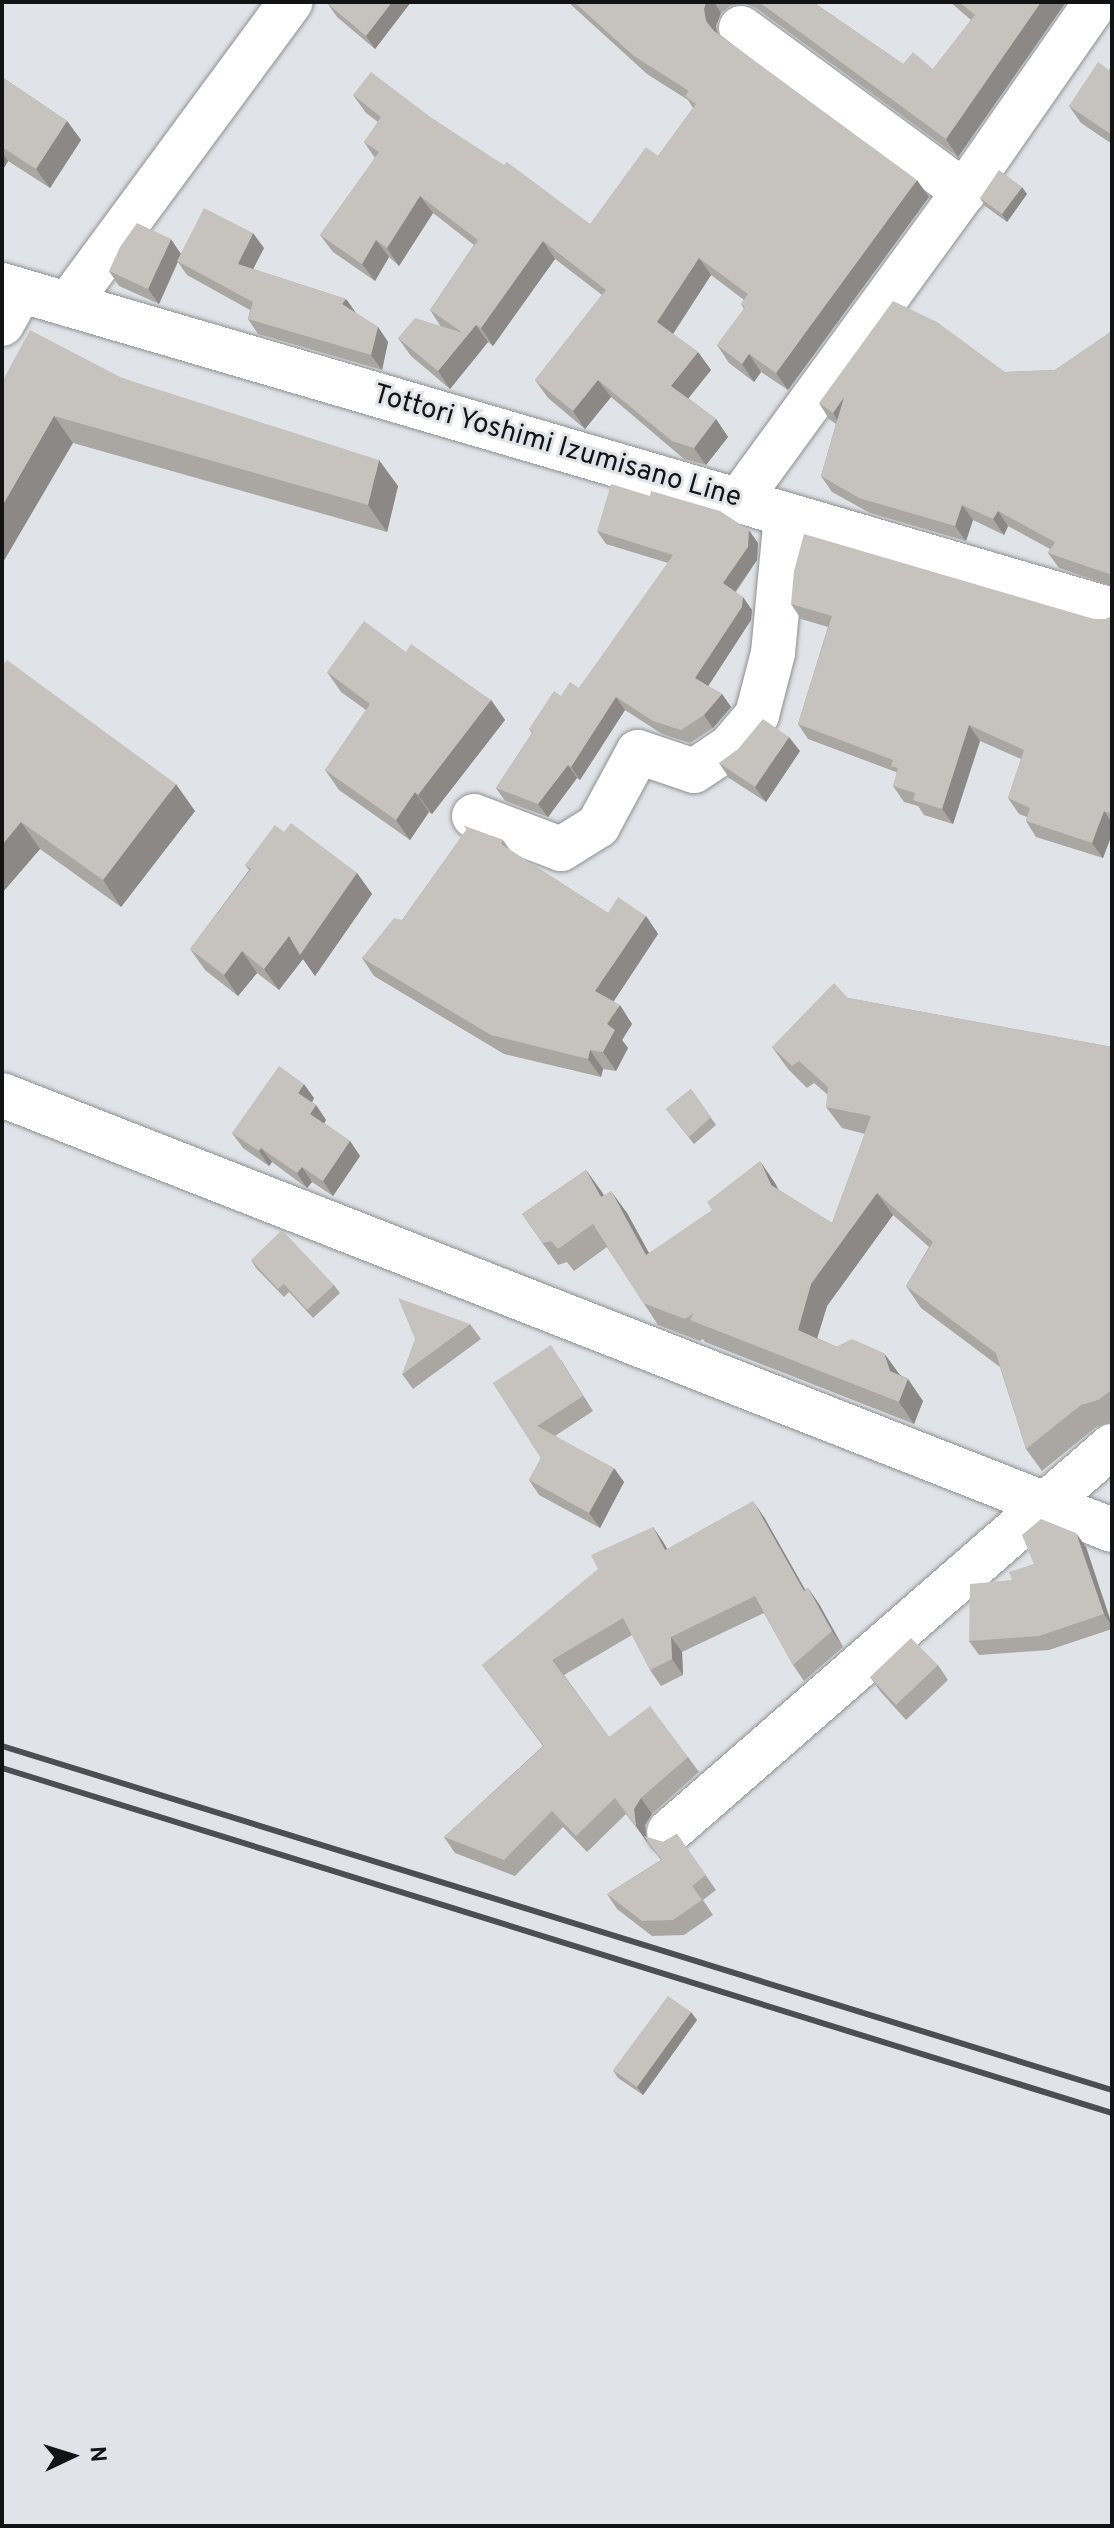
<!DOCTYPE html>
<style>
body{margin:0}
#map{position:relative;width:1114px;height:2528px;overflow:hidden;background:#e0e4e8;font-family:Overpass,sans-serif}
div>[style]{position:absolute}
.roads{filter:drop-shadow(0 0 2px #8d9093) drop-shadow(0 0 2px #8d9093)}
.minor>*{height:44px;margin:-22px;padding:0 22px;transform-origin:22px;border-radius:22px;background:#fff}
.tertiary>*{height:44px;margin:-22px;padding:0 22px;transform-origin:22px;border-radius:22px;background:#fff}
.secondary>*{height:44px;margin:-22px;padding:0 22px;transform-origin:22px;border-radius:22px;background:#fff}
.rail>*{height:6px;margin:-3px;padding:0 3px;transform-origin:3px;border-radius:3px;background:#4c4e51}
.wall>*{inset:0;background:#aaa7a3}
.shaded-wall>*{inset:0;background:#8b8885}
.building>*{inset:0;background:#c6c2be}
span{translate:-50% -50%;white-space:nowrap;text-align:center;line-height:1.15;-webkit-text-stroke:6px #e0e4e8;paint-order:stroke}
.street-label{font-size:28px;color:#121315}
.frame{position:absolute;inset:0;border:4px solid #121315;pointer-events:none}
.north{position:absolute;left:32px;top:2416px;width:80px;height:80px;-webkit-text-stroke:6px #e0e4e8;paint-order:stroke;rotate:86deg;font-size:22px;font-weight:700;line-height:32px;text-align:center;color:#121315}
.north::after{content:'';display:block;margin:auto;width:28px;height:36px;background:#121315;clip-path:polygon(50% 0,100% 100%,50% 72%,0 100%)}
</style>
<div id="map">
<div class="roads">
<div class="minor">
<div style="left:741px;top:28px;width:277px;rotate:36.3deg"></div>
<div style="left:68px;top:304px;width:375px;rotate:-53.6deg"></div>
<div style="left:2px;top:324px;width:38px;rotate:-61deg"></div>
<div style="left:739px;top:500px;width:381px;rotate:-53.9deg"></div>
<div style="left:964px;top:192px;width:231px;rotate:-55.2deg"></div>
<div style="left:474px;top:816px;width:93px;rotate:20.8deg"></div>
<div style="left:561px;top:849px;width:44px;rotate:-31.9deg"></div>
<div style="left:598px;top:826px;width:84px;rotate:-61.6deg"></div>
<div style="left:638px;top:752px;width:59px;rotate:18.7deg"></div>
<div style="left:694px;top:771px;width:43px;rotate:-33.7deg"></div>
<div style="left:730px;top:747px;width:42px;rotate:-49.8deg"></div>
<div style="left:757px;top:715px;width:64px;rotate:-75.5deg"></div>
<div style="left:773px;top:653px;width:139px;rotate:-84.6deg"></div>
<div style="left:669px;top:1832px;width:588px;rotate:-41.07deg"></div>
</div>
<div class="tertiary">
<div style="left:2px;top:1095px;width:1192px;rotate:21.4deg"></div>
</div>
<div class="secondary">
<div style="left:2px;top:285px;width:1157px;rotate:16.32deg"></div>
</div>
</div>
<div class="rail">
<div style="left:2px;top:1746px;width:1162px;rotate:17.22deg"></div>
<div style="left:2px;top:1768px;width:1162px;rotate:17.27deg"></div>
</div>
<div class="wall">
<div style="clip-path:polygon(330px 2px,411px 2px,375px 49px,337px 17px,328px 4px)"></div>
<div style="clip-path:polygon(568px 2px,813px 2px,903px 64px,933px 69px,971px 20px,950px 2px,1066px 2px,958px 157px,756px 8px,743px 3px,730px 6px,721px 13px,716px 26px,718px 33px,929px 197px,788px 390px,761px 372px,754px 382px,729px 363px,717px 345px,744px 309px,741px 304px,744px 300px,711px 275px,673px 334px,698px 352px,711px 370px,688px 398px,716px 419px,728px 437px,706px 465px,684px 459px,611px 397px,585px 429px,548px 398px,535px 380px,602px 295px,555px 259px,493px 346px,488px 342px,450px 389px,411px 356px,398px 338px,441px 327px,430px 310px,474px 245px,433px 213px,399px 266px,389px 257px,375px 281px,333px 252px,320px 235px,375px 158px,364px 142px,378px 122px,366px 113px,353px 95px,433px 119px,590px 224px,658px 156px,693px 108px,688px 100px,647px 74px)"></div>
<div style="clip-path:polygon(1112px 66px,1112px 144px,1081px 123px,1069px 106px,1109px 70px)"></div>
<div style="clip-path:polygon(2px 77px,67px 121px,81px 140px,50px 188px,8px 161px,2px 171px)"></div>
<div style="clip-path:polygon(1027px 194px,1007px 222px,985px 206px,980px 198px)"></div>
<div style="clip-path:polygon(264px 248px,253px 269px,346px 299px,356px 313px,378px 327px,388px 342px,382px 370px,258px 334px,248px 319px,250px 310px,187px 275px,178px 262px,159px 304px,119px 286px,109px 271px,181px 253px)"></div>
<div style="clip-path:polygon(1112px 331px,1112px 586px,1059px 568px,1048px 553px,1050px 549px,1008px 526px,1004px 535px,973px 520px,966px 541px,870px 513px,832px 492px,821px 476px,836px 424px,829px 419px,819px 403px,1005px 372px,1055px 370px)"></div>
<div style="clip-path:polygon(122px 378px,398px 486px,387px 532px,73px 443px,2px 382px)"></div>
<div style="clip-path:polygon(597px 531px,758px 543px,757px 560px,736px 592px,752px 610px,751px 620px,708px 686px,722px 694px,731px 707px,713px 728px,690px 743px,662px 734px,625px 710px,580px 780px,577px 778px,548px 817px,505px 801px,496px 788px,532px 733px,529px 729px,561px 696px,579px 688px,668px 563px,606px 544px)"></div>
<div style="clip-path:polygon(791px 604px,1094px 619px,1106px 619px,1112px 616px,1112px 834px,1103px 858px,1036px 837px,1026px 821px,1027px 817px,1019px 814px,1008px 798px,1021px 759px,980px 741px,953px 824px,924px 815px,918px 806px,904px 802px,893px 786px,897px 773px,896px 772px,808px 739px,798px 724px,828px 627px,801px 619px)"></div>
<div style="clip-path:polygon(406px 652px,491px 700px,505px 720px,432px 814px,429px 812px,410px 840px,339px 790px,325px 770px,366px 710px,341px 692px,327px 672px)"></div>
<div style="clip-path:polygon(2px 666px,195px 811px,121px 907px,40px 849px,2px 893px)"></div>
<div style="clip-path:polygon(800px 751px,766px 802px,729px 778px,719px 763px)"></div>
<div style="clip-path:polygon(464px 826px,503px 840px,510px 850px,608px 913px,646px 916px,658px 934px,613px 1002px,632px 1024px,622px 1040px,628px 1048px,616px 1071px,603px 1069px,601px 1077px,504px 1054px,374px 976px,362px 958px,402px 920px,467px 829px)"></div>
<div style="clip-path:polygon(284px 832px,357px 873px,372px 894px,315px 976px,303px 959px,279px 990px,257px 973px,238px 996px,205px 970px,190px 949px,249px 870px,245px 865px)"></div>
<div style="clip-path:polygon(848px 998px,1112px 1047px,1112px 1422px,1096px 1427px,1042px 1471px,1026px 1449px,1000px 1367px,921px 1308px,906px 1286px,929px 1247px,893px 1215px,827px 1306px,817px 1338px,900px 1375px,923px 1401px,914px 1424px,705px 1342px,703px 1339px,700px 1341px,658px 1325px,607px 1247px,574px 1271px,567px 1262px,558px 1265px,522px 1214px,586px 1170px,604px 1196px,627px 1213px,649px 1253px,775px 1183px,779px 1190px,832px 1223px,865px 1134px,842px 1128px,826px 1107px,828px 1095px,814px 1083px,807px 1088px,788px 1069px,772px 1047px)"></div>
<div style="clip-path:polygon(691px 1089px,716px 1125px,694px 1144px,666px 1109px)"></div>
<div style="clip-path:polygon(314px 1098px,312px 1102px,316px 1105px,326px 1120px,324px 1123px,350px 1141px,360px 1156px,333px 1196px,312px 1182px,307px 1188px,272px 1162px,269px 1166px,243px 1148px,232px 1133px)"></div>
<div style="clip-path:polygon(251px 1260px,334px 1285px,340px 1293px,313px 1318px,289px 1292px,284px 1297px,256px 1268px)"></div>
<div style="clip-path:polygon(470px 1324px,481px 1339px,413px 1389px,402px 1374px)"></div>
<div style="clip-path:polygon(561px 1360px,593px 1411px,555px 1436px,624px 1482px,600px 1528px,539px 1495px,529px 1480px,541px 1458px,493px 1383px)"></div>
<div style="clip-path:polygon(764px 1517px,805px 1590px,808px 1588px,819px 1604px,843px 1647px,804px 1681px,793px 1665px,764px 1613px,682px 1652px,683px 1675px,661px 1686px,650px 1670px,632px 1635px,564px 1675px,609px 1737px,688px 1757px,699px 1772px,652px 1814px,645px 1825px,646px 1837px,663px 1842px,677px 1834px,716px 1890px,703px 1900px,713px 1915px,684px 1935px,652px 1936px,617px 1909px,607px 1894px,661px 1860px,626px 1814px,587px 1852px,563px 1827px,515px 1876px,455px 1853px,444px 1837px,543px 1746px,482px 1665px,653px 1527px,667px 1549px)"></div>
<div style="clip-path:polygon(1086px 1547px,1112px 1624px,1112px 1629px,1049px 1650px,979px 1655px,969px 1641px,1012px 1580px,1034px 1564px)"></div>
<div style="clip-path:polygon(938px 1665px,948px 1680px,906px 1720px,880px 1691px,870px 1677px)"></div>
<div style="clip-path:polygon(697px 2020px,643px 2095px,618px 2078px,613px 2070px)"></div>
</div>
<div class="shaded-wall">
<div style="clip-path:polygon(392px 2px,411px 2px,375px 49px,366px 36px)"></div>
<div style="clip-path:polygon(706px 2px,714px 2px,721px 13px,716px 26px,718px 39px,706px 21px,704px 9px)"></div>
<div style="clip-path:polygon(1041px 2px,1066px 2px,958px 157px,946px 139px)"></div>
<div style="clip-path:polygon(67px 121px,81px 140px,50px 188px,36px 169px)"></div>
<div style="clip-path:polygon(2px 152px,8px 161px,2px 171px)"></div>
<div style="clip-path:polygon(917px 180px,929px 197px,788px 390px,776px 373px)"></div>
<div style="clip-path:polygon(1022px 187px,1027px 194px,1007px 222px,1002px 214px)"></div>
<div style="clip-path:polygon(420px 196px,433px 213px,399px 266px,387px 248px)"></div>
<div style="clip-path:polygon(253px 233px,264px 248px,248px 279px,238px 264px)"></div>
<div style="clip-path:polygon(171px 239px,181px 254px,159px 304px,148px 289px)"></div>
<div style="clip-path:polygon(376px 240px,389px 257px,375px 281px,362px 264px)"></div>
<div style="clip-path:polygon(543px 241px,555px 259px,493px 346px,481px 328px)"></div>
<div style="clip-path:polygon(699px 258px,711px 275px,669px 340px,657px 322px)"></div>
<div style="clip-path:polygon(346px 299px,356px 313px,342px 304px)"></div>
<div style="clip-path:polygon(476px 325px,488px 342px,450px 389px,438px 371px)"></div>
<div style="clip-path:polygon(378px 327px,388px 342px,382px 370px,371px 355px)"></div>
<div style="clip-path:polygon(698px 352px,711px 370px,684px 404px,671px 386px)"></div>
<div style="clip-path:polygon(749px 354px,761px 372px,754px 382px,742px 364px)"></div>
<div style="clip-path:polygon(598px 380px,611px 397px,585px 429px,573px 411px)"></div>
<div style="clip-path:polygon(844px 397px,843px 429px,833px 413px)"></div>
<div style="clip-path:polygon(54px 416px,73px 443px,2px 564px,2px 506px)"></div>
<div style="clip-path:polygon(716px 419px,728px 437px,706px 465px,694px 448px)"></div>
<div style="clip-path:polygon(379px 460px,398px 486px,387px 532px,368px 505px)"></div>
<div style="clip-path:polygon(962px 505px,973px 520px,966px 541px,955px 526px)"></div>
<div style="clip-path:polygon(998px 511px,1008px 526px,1004px 535px,993px 519px)"></div>
<div style="clip-path:polygon(749px 530px,758px 543px,757px 560px,732px 596px,723px 583px)"></div>
<div style="clip-path:polygon(743px 597px,752px 610px,751px 620px,705px 691px,695px 678px)"></div>
<div style="clip-path:polygon(722px 694px,731px 707px,713px 728px,704px 715px)"></div>
<div style="clip-path:polygon(616px 697px,625px 710px,580px 780px,571px 767px)"></div>
<div style="clip-path:polygon(491px 700px,505px 720px,432px 814px,418px 795px)"></div>
<div style="clip-path:polygon(969px 725px,980px 741px,953px 824px,942px 809px)"></div>
<div style="clip-path:polygon(789px 737px,800px 751px,766px 802px,755px 787px)"></div>
<div style="clip-path:polygon(568px 765px,577px 778px,548px 817px,538px 804px)"></div>
<div style="clip-path:polygon(176px 784px,195px 811px,121px 907px,103px 880px)"></div>
<div style="clip-path:polygon(415px 792px,429px 812px,410px 840px,396px 820px)"></div>
<div style="clip-path:polygon(1104px 811px,1112px 823px,1112px 834px,1103px 858px,1092px 843px)"></div>
<div style="clip-path:polygon(21px 822px,40px 849px,2px 893px,2px 845px)"></div>
<div style="clip-path:polygon(357px 873px,372px 894px,315px 976px,303px 959px,279px 990px,264px 969px,289px 936px)"></div>
<div style="clip-path:polygon(646px 916px,658px 934px,608px 1010px,595px 991px)"></div>
<div style="clip-path:polygon(242px 951px,257px 973px,238px 996px,224px 975px)"></div>
<div style="clip-path:polygon(620px 1005px,632px 1024px,622px 1040px,628px 1048px,616px 1071px,603px 1052px,607px 1024px)"></div>
<div style="clip-path:polygon(590px 1050px,603px 1069px,601px 1077px,588px 1059px)"></div>
<div style="clip-path:polygon(304px 1084px,314px 1098px,309px 1108px,298px 1093px)"></div>
<div style="clip-path:polygon(316px 1105px,326px 1120px,321px 1129px,310px 1114px)"></div>
<div style="clip-path:polygon(350px 1141px,360px 1156px,333px 1196px,323px 1181px)"></div>
<div style="clip-path:polygon(261px 1148px,272px 1162px,269px 1166px,259px 1151px)"></div>
<div style="clip-path:polygon(760px 1161px,775px 1183px,786px 1207px,771px 1185px)"></div>
<div style="clip-path:polygon(302px 1167px,312px 1182px,307px 1188px,297px 1173px)"></div>
<div style="clip-path:polygon(586px 1170px,602px 1192px,617px 1219px,601px 1197px)"></div>
<div style="clip-path:polygon(611px 1191px,627px 1213px,662px 1277px,646px 1255px)"></div>
<div style="clip-path:polygon(877px 1193px,893px 1215px,827px 1306px,813px 1352px,798px 1330px,811px 1284px)"></div>
<div style="clip-path:polygon(884px 1353px,900px 1375px,908px 1379px,923px 1401px,914px 1424px,899px 1402px)"></div>
<div style="clip-path:polygon(614px 1468px,624px 1482px,600px 1528px,589px 1513px)"></div>
<div style="clip-path:polygon(753px 1501px,764px 1517px,815px 1607px,804px 1591px)"></div>
<div style="clip-path:polygon(653px 1527px,664px 1543px,676px 1566px,665px 1550px)"></div>
<div style="clip-path:polygon(1076px 1533px,1086px 1547px,1112px 1626px,1104px 1614px)"></div>
<div style="clip-path:polygon(808px 1588px,819px 1604px,843px 1647px,832px 1631px)"></div>
<div style="clip-path:polygon(671px 1637px,682px 1652px,683px 1675px,672px 1659px)"></div>
<div style="clip-path:polygon(641px 1798px,652px 1814px,645px 1825px,647px 1842px,636px 1826px,634px 1809px)"></div>
<div style="clip-path:polygon(691px 2012px,697px 2020px,643px 2095px,637px 2087px)"></div>
</div>
<div class="building">
<div style="clip-path:polygon(330px 2px,392px 2px,366px 36px,328px 4px)"></div>
<div style="clip-path:polygon(574px 2px,706px 2px,704px 9px,706px 21px,714px 31px,917px 180px,776px 373px,749px 354px,742px 364px,717px 345px,745px 307px,741px 304px,748px 294px,699px 258px,657px 322px,698px 352px,671px 386px,716px 419px,694px 448px,672px 441px,598px 380px,573px 411px,535px 380px,606px 290px,543px 241px,481px 328px,476px 325px,438px 371px,398px 338px,415px 318px,463px 333px,430px 310px,478px 240px,420px 196px,387px 248px,376px 240px,362px 264px,320px 235px,379px 152px,364px 142px,381px 117px,353px 95px,371px 72px,433px 119px,504px 165px,507px 162px,590px 224px,646px 147px,658px 156px,696px 104px,685px 96px,689px 91px,634px 56px)"></div>
<div style="clip-path:polygon(759px 2px,813px 2px,903px 64px,913px 52px,933px 69px,975px 15px,959px 2px,1041px 2px,946px 139px)"></div>
<div style="clip-path:polygon(1098px 62px,1109px 70px,1112px 66px,1112px 135px,1069px 106px)"></div>
<div style="clip-path:polygon(2px 77px,67px 121px,36px 169px,2px 147px)"></div>
<div style="clip-path:polygon(999px 170px,1022px 187px,1002px 214px,980px 198px)"></div>
<div style="clip-path:polygon(204px 208px,253px 233px,238px 264px,346px 299px,342px 304px,378px 327px,371px 355px,248px 319px,253px 302px,177px 261px)"></div>
<div style="clip-path:polygon(137px 223px,171px 239px,148px 289px,109px 271px,120px 247px)"></div>
<div style="clip-path:polygon(893px 301px,937px 322px,1005px 372px,1055px 370px,1112px 331px,1112px 575px,1048px 553px,1055px 542px,998px 511px,993px 519px,962px 505px,955px 526px,859px 498px,821px 476px,844px 397px,833px 413px,819px 403px)"></div>
<div style="clip-path:polygon(30px 330px,122px 378px,379px 460px,368px 505px,54px 416px,2px 506px,2px 382px)"></div>
<div style="clip-path:polygon(611px 484px,650px 496px,651px 491px,720px 511px,749px 530px,748px 547px,723px 583px,743px 597px,742px 607px,695px 678px,722px 694px,704px 715px,681px 730px,653px 721px,616px 697px,571px 767px,568px 765px,538px 804px,496px 788px,533px 732px,529px 729px,554px 691px,561px 696px,570px 682px,579px 688px,673px 555px,597px 531px)"></div>
<div style="clip-path:polygon(804px 534px,1094px 619px,1106px 619px,1112px 616px,1112px 814px,1104px 811px,1092px 843px,1026px 821px,1030px 808px,1008px 798px,1024px 750px,969px 725px,942px 809px,913px 800px,915px 793px,893px 786px,898px 768px,891px 766px,893px 760px,798px 724px,832px 616px,791px 604px,794px 571px)"></div>
<div style="clip-path:polygon(364px 621px,406px 652px,411px 644px,491px 700px,418px 795px,415px 792px,396px 820px,325px 770px,370px 704px,327px 672px)"></div>
<div style="clip-path:polygon(7px 660px,176px 784px,103px 880px,21px 822px,2px 845px,2px 666px)"></div>
<div style="clip-path:polygon(763px 719px,789px 737px,755px 787px,719px 763px,738px 749px)"></div>
<div style="clip-path:polygon(291px 823px,357px 873px,300px 955px,289px 936px,264px 969px,242px 951px,224px 975px,190px 949px,251px 869px,245px 865px,275px 825px,284px 832px)"></div>
<div style="clip-path:polygon(464px 826px,503px 840px,501px 844px,608px 913px,618px 897px,646px 916px,595px 991px,620px 1005px,607px 1024px,615px 1030px,603px 1052px,590px 1050px,588px 1059px,491px 1035px,362px 958px,394px 918px,402px 920px,467px 829px)"></div>
<div style="clip-path:polygon(834px 983px,848px 998px,1112px 1047px,1112px 1390px,1098px 1400px,1081px 1405px,1026px 1449px,996px 1353px,906px 1286px,933px 1242px,877px 1193px,811px 1284px,798px 1330px,836px 1347px,852px 1339px,884px 1353px,890px 1371px,908px 1379px,899px 1402px,690px 1320px,694px 1313px,685px 1319px,643px 1303px,593px 1224px,558px 1249px,551px 1241px,543px 1243px,522px 1214px,586px 1170px,601px 1197px,611px 1191px,646px 1255px,712px 1210px,707px 1202px,760px 1161px,771px 1185px,832px 1223px,871px 1116px,826px 1107px,828px 1087px,799px 1061px,792px 1066px,772px 1047px)"></div>
<div style="clip-path:polygon(279px 1066px,304px 1084px,298px 1093px,316px 1105px,310px 1114px,350px 1141px,323px 1181px,302px 1167px,297px 1173px,261px 1148px,259px 1151px,232px 1133px)"></div>
<div style="clip-path:polygon(691px 1089px,711px 1117px,689px 1137px,666px 1109px)"></div>
<div style="clip-path:polygon(282px 1230px,334px 1285px,307px 1310px,284px 1284px,278px 1289px,251px 1260px)"></div>
<div style="clip-path:polygon(398px 1298px,470px 1324px,402px 1374px,415px 1339px)"></div>
<div style="clip-path:polygon(551px 1345px,583px 1396px,537px 1426px,614px 1468px,589px 1513px,529px 1480px,541px 1458px,493px 1383px)"></div>
<div style="clip-path:polygon(753px 1501px,804px 1591px,808px 1588px,832px 1631px,793px 1665px,755px 1596px,671px 1637px,672px 1659px,650px 1670px,623px 1618px,552px 1660px,609px 1737px,650px 1706px,688px 1757px,641px 1798px,634px 1809px,636px 1826px,615px 1798px,576px 1836px,552px 1811px,504px 1860px,444px 1837px,544px 1746px,482px 1665px,598px 1569px,591px 1555px,653px 1527px,665px 1550px)"></div>
<div style="clip-path:polygon(1041px 1519px,1076px 1533px,1104px 1614px,1039px 1636px,969px 1641px,970px 1584px,1012px 1580px,1009px 1572px,1034px 1564px,1022px 1535px)"></div>
<div style="clip-path:polygon(911px 1638px,938px 1665px,896px 1705px,870px 1677px)"></div>
<div style="clip-path:polygon(677px 1834px,706px 1875px,692px 1886px,702px 1900px,673px 1920px,642px 1921px,607px 1894px,662px 1860px,644px 1836px,663px 1842px)"></div>
<div style="clip-path:polygon(668px 1996px,691px 2012px,637px 2087px,613px 2070px)"></div>
</div>
<div class="street-label">
<span style="left:557px;top:447px;rotate:16deg">Tottori Yoshimi Izumisano Line</span>
</div>
<div class="frame"></div>
<div class="north">N</div>
</div>
